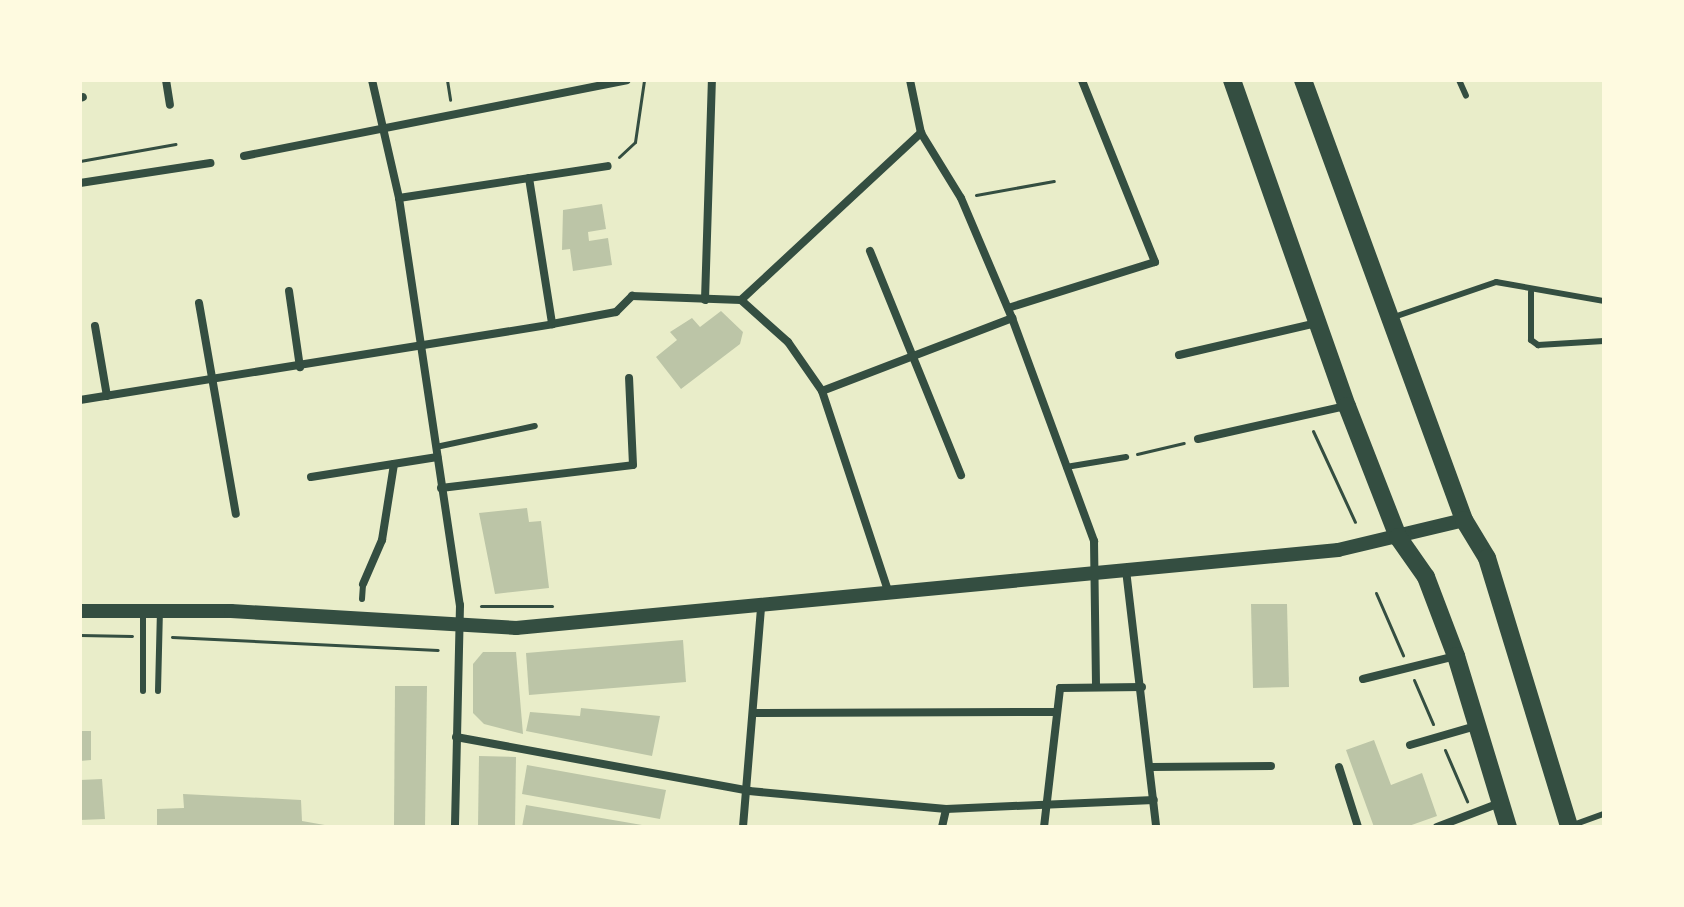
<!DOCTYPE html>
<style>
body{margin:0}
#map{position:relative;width:1684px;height:907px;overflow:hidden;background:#e9edc9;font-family:Rubik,sans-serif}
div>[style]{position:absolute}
.building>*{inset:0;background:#bcc5a7}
.path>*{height:3px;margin:-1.5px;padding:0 1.5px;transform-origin:1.5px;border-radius:1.5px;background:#344e41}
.service>*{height:6px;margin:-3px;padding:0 3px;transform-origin:3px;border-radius:3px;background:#344e41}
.minor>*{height:8px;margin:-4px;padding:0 4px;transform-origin:4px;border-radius:4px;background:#344e41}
.tertiary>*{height:14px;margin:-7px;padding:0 7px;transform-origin:7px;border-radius:7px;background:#344e41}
.primary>*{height:18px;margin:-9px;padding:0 9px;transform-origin:9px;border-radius:9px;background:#344e41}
span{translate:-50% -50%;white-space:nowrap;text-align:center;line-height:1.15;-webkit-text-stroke:8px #fefae0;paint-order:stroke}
.frame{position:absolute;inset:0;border:82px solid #fefae0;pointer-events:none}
</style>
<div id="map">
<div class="building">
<div style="clip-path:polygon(602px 204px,606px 229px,588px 232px,589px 241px,608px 238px,612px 265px,573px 271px,570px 249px,562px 250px,563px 210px)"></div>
<div style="clip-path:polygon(721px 311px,743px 332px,740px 344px,681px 389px,656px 357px,677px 340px,670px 332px,692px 318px,700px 327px)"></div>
<div style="clip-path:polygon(527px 508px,529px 522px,541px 521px,549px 588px,495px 594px,479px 513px)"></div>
<div style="clip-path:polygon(1251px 604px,1287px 604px,1289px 687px,1253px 688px)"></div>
<div style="clip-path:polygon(683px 640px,686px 682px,529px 695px,526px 653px)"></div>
<div style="clip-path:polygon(483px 652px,516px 652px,523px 734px,484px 724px,473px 713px,473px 664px)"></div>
<div style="clip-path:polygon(395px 686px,427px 686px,425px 827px,394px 827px)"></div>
<div style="clip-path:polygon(581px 708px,660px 716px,652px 756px,526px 731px,530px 712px,580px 716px)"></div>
<div style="clip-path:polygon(80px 731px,91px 731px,91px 760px,80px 761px)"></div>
<div style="clip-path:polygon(1374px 740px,1391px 785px,1422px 773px,1437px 816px,1406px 827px,1374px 827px,1346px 750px)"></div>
<div style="clip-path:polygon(479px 756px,516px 757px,515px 827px,478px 827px)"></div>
<div style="clip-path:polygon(527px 765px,666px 790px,660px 819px,522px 794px)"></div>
<div style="clip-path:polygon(102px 779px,105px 819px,80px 820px,80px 780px)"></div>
<div style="clip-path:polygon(183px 794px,301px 800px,302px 821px,336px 827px,157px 827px,157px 809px,184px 808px)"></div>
<div style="clip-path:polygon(526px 805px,642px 825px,642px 827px,522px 827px)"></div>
</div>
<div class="path">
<div style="left:447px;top:80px;width:20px;rotate:81deg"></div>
<div style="left:619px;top:157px;width:22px;rotate:-43deg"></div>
<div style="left:635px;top:142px;width:63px;rotate:-81.7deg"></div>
<div style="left:80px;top:161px;width:97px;rotate:-10.1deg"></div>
<div style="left:976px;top:195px;width:79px;rotate:-10.2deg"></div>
<div style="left:1313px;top:431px;width:100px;rotate:65.2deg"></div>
<div style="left:1137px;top:454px;width:48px;rotate:-13.2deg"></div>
<div style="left:1376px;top:593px;width:68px;rotate:66.5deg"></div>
<div style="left:481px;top:606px;width:71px"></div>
<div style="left:80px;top:635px;width:52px;rotate:1.1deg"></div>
<div style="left:172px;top:637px;width:266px;rotate:2.8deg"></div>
<div style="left:1414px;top:680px;width:48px;rotate:66.6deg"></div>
<div style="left:1445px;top:750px;width:56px;rotate:66.7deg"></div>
</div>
<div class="service">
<div style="left:1459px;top:80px;width:17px;rotate:66deg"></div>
<div style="left:1531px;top:292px;width:48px;rotate:90deg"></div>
<div style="left:1531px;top:340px;width:9px;rotate:36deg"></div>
<div style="left:1538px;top:345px;width:66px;rotate:-3.5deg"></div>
<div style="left:1394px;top:317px;width:108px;rotate:-18.9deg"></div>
<div style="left:1496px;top:282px;width:110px;rotate:10deg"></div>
<div style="left:436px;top:447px;width:101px;rotate:-12deg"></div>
<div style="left:1066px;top:467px;width:61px;rotate:-9.5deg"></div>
<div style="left:362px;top:599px;width:15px;rotate:-86deg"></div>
<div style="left:143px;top:691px;width:80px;rotate:-90deg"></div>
<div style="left:158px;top:691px;width:81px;rotate:-88.6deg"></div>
<div style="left:1573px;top:825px;width:33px;rotate:-20deg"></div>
</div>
<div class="minor">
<div style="left:166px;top:80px;width:25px;rotate:81deg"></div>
<div style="left:372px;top:80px;width:121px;rotate:77.1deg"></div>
<div style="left:399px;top:198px;width:412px;rotate:81.5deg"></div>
<div style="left:460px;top:605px;width:222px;rotate:91.3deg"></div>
<div style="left:910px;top:80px;width:54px;rotate:78.3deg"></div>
<div style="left:921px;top:133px;width:76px;rotate:58.4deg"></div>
<div style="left:961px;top:198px;width:130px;rotate:67deg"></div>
<div style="left:1012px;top:318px;width:238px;rotate:69.8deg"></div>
<div style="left:1094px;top:541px;width:146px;rotate:89.2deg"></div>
<div style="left:80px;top:98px;width:3px;rotate:-18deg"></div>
<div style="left:244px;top:156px;width:390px;rotate:-11.2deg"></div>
<div style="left:529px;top:178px;width:148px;rotate:81deg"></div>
<div style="left:80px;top:183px;width:132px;rotate:-8.7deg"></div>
<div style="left:399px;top:198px;width:211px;rotate:-8.7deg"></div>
<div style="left:870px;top:251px;width:242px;rotate:67.9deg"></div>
<div style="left:289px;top:291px;width:77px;rotate:81.8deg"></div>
<div style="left:705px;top:300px;width:220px;rotate:-88.2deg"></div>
<div style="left:741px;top:300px;width:246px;rotate:-42.9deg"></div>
<div style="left:199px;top:303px;width:214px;rotate:80.1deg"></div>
<div style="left:1008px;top:308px;width:154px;rotate:-17.4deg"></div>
<div style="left:1155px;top:262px;width:196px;rotate:-111.9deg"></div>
<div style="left:95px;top:326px;width:71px;rotate:80.3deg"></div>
<div style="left:1179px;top:355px;width:142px;rotate:-13.1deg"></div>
<div style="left:822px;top:391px;width:204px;rotate:-21deg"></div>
<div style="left:80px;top:400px;width:478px;rotate:-9.1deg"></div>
<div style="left:552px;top:324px;width:65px;rotate:-10.6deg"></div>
<div style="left:616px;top:312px;width:23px;rotate:-45deg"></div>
<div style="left:632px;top:296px;width:109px;rotate:2.1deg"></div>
<div style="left:741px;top:300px;width:63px;rotate:41.8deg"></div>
<div style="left:788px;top:342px;width:60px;rotate:55.2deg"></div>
<div style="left:822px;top:391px;width:214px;rotate:71.7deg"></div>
<div style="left:1198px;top:439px;width:152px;rotate:-12.6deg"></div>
<div style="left:311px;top:477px;width:128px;rotate:-9deg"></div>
<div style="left:441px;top:488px;width:193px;rotate:-6.8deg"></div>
<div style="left:633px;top:465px;width:87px;rotate:-92.6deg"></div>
<div style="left:1126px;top:570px;width:259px;rotate:83.3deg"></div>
<div style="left:363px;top:584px;width:48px;rotate:-66.6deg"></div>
<div style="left:382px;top:540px;width:77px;rotate:-81deg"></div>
<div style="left:1363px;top:679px;width:95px;rotate:-14deg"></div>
<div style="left:754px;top:713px;width:300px;rotate:-0.2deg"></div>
<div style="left:456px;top:737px;width:298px;rotate:10.4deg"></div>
<div style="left:749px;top:791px;width:198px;rotate:5.2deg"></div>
<div style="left:946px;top:809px;width:208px;rotate:-2.5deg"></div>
<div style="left:1410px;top:745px;width:69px;rotate:-16.1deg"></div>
<div style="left:1151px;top:767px;width:120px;rotate:-0.5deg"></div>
<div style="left:1339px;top:767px;width:63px;rotate:72.4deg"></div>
<div style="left:743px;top:827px;width:220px;rotate:-85.3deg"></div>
<div style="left:942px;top:827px;width:18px;rotate:-77deg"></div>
<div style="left:1044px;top:827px;width:140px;rotate:-83.4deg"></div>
<div style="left:1060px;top:688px;width:82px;rotate:-0.7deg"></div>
<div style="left:1437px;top:827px;width:67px;rotate:-20.9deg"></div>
</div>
<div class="tertiary">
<div style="left:80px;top:611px;width:151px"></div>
<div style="left:231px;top:611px;width:286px;rotate:3.4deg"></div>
<div style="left:516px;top:628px;width:826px;rotate:-5.42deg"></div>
<div style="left:1338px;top:550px;width:130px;rotate:-13.4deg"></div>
</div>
<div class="primary">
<div style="left:1232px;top:80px;width:346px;rotate:70.6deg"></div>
<div style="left:1347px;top:406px;width:141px;rotate:68.7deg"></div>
<div style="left:1398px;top:537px;width:49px;rotate:55deg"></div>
<div style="left:1426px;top:577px;width:85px;rotate:69.2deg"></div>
<div style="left:1456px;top:656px;width:179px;rotate:73.1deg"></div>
<div style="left:1303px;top:80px;width:469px;rotate:69.9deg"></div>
<div style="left:1464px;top:520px;width:44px;rotate:58.8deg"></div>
<div style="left:1487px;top:558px;width:281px;rotate:73deg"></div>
</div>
<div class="frame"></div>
</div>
